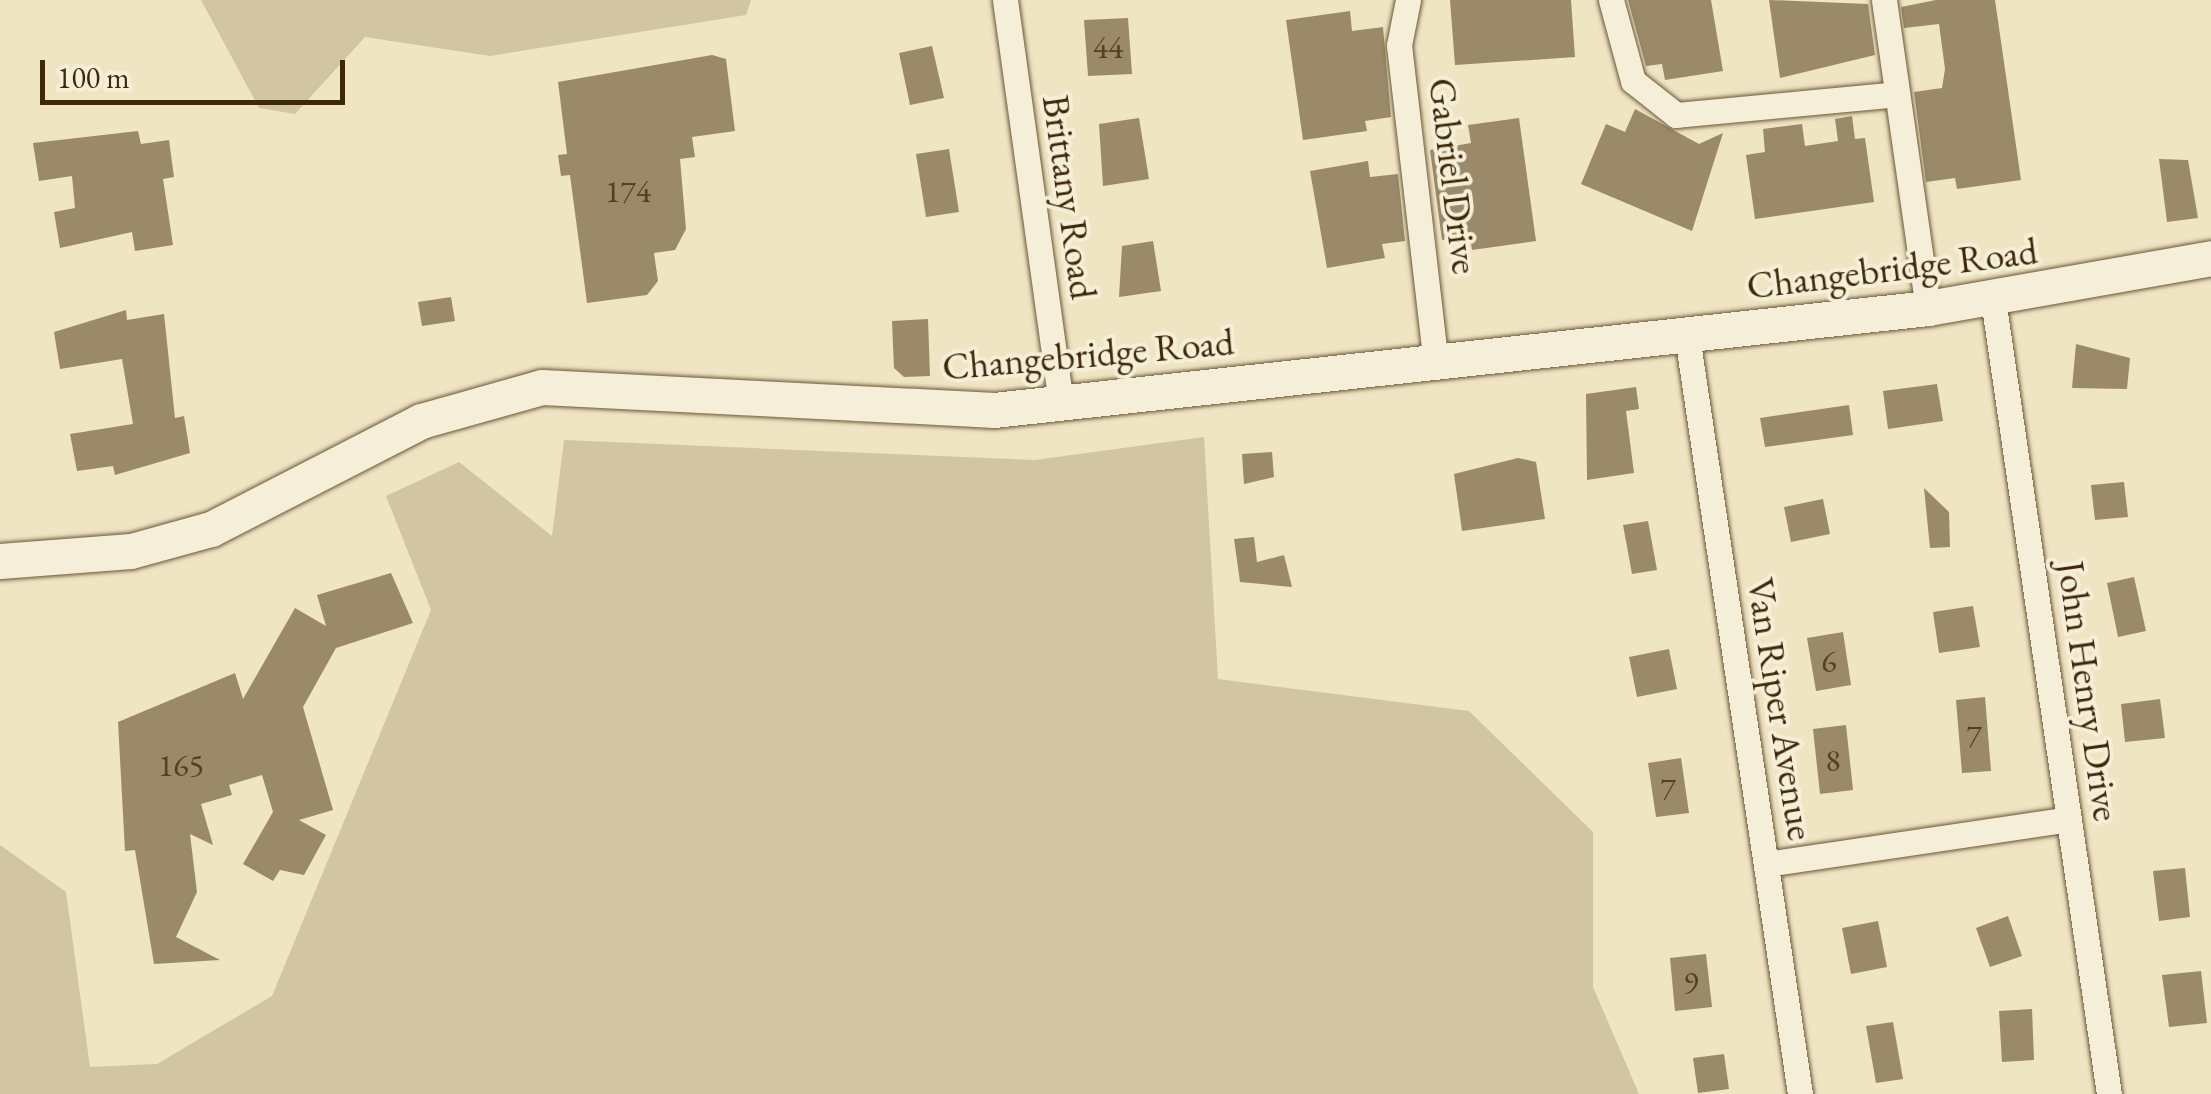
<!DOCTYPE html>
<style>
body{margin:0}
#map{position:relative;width:2211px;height:1094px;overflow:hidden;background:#efe5c3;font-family:"EB Garamond",serif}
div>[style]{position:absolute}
.green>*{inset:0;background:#d1c5a3}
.building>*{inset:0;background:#9a8a69}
.roads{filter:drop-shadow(0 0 2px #6a5736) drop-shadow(0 0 2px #6a5736)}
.minor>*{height:25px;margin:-12.5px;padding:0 12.5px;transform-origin:12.5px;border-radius:12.5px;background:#f5eed8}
.secondary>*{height:35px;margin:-17.5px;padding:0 17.5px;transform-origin:17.5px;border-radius:17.5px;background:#f5eed8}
span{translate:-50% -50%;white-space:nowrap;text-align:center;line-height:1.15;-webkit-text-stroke:8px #f5eed8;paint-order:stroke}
.number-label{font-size:32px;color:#554020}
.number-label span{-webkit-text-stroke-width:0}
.street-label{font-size:38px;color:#3e2807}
.scale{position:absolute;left:40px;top:60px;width:305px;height:45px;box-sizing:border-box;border:5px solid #3e2807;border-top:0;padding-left:12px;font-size:30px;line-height:35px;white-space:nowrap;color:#3e2807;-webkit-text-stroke:8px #f5eed8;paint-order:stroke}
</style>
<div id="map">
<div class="green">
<div style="clip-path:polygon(201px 0,751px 0,746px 15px,490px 56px,365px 37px,295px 114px,259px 108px)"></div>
<div style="clip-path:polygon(1204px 437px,1218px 679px,1469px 711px,1593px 832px,1593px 987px,1639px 1094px,0 1094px,0 845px,66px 892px,90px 1067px,157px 1064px,272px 996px,431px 610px,386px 496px,459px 462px,552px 536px,564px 440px,1035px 460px)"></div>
</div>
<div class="building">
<div style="clip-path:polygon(1450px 0,1571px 0,1575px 57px,1455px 65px)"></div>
<div style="clip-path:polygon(1628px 0,1711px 0,1723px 71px,1665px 80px,1662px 64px,1646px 66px)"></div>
<div style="clip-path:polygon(1769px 0,1868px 4px,1875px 55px,1780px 78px)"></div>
<div style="clip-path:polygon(1936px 0,1995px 0,2021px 180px,1957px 189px,1955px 178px,1926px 182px,1914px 92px,1942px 88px,1945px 69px,1939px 24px,1904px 28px,1901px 7px)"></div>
<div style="clip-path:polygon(1350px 11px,1352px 31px,1383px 27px,1391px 117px,1365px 121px,1367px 131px,1303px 140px,1286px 20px)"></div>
<div style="clip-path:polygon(1128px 18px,1132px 74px,1088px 76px,1084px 20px)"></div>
<div style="clip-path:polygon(932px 46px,944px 98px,910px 105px,899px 53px)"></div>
<div style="clip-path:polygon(712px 55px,726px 59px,735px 131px,692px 137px,695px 157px,680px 159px,686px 229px,675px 250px,654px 253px,658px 281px,647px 295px,587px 303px,570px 175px,561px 176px,558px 155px,567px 154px,558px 82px)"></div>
<div style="clip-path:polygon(1635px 109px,1699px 144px,1723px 133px,1692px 231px,1581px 184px,1606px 124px,1625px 132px)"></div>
<div style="clip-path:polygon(1852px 116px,1855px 139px,1865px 138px,1874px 202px,1755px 219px,1746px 155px,1765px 152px,1763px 129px,1802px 124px,1805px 146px,1838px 141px,1835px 119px)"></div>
<div style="clip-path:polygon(1139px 118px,1149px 179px,1103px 186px,1099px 124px)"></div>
<div style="clip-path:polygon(1519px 118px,1536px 241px,1472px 250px,1470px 237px,1442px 240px,1430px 150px,1471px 143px,1468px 125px)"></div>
<div style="clip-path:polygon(138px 131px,141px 144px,169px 140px,174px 177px,163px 179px,173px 245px,135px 251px,132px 232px,60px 248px,54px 212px,75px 208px,72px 176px,39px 181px,33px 143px)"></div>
<div style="clip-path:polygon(949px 149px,959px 212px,926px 217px,916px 154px)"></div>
<div style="clip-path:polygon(2159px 159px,2188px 160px,2198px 218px,2167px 222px)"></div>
<div style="clip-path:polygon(1368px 161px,1370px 177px,1398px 174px,1405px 241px,1382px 244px,1385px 258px,1327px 268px,1310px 171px)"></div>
<div style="clip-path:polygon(1153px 241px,1161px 291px,1119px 297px,1122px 246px)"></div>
<div style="clip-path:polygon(451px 297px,455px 321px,422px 326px,418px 302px)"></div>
<div style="clip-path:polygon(126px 310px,127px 320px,164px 314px,175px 418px,184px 416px,190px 453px,115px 475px,113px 466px,77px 471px,70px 434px,133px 424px,122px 359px,60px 369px,54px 332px)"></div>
<div style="clip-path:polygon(928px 319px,930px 376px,904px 377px,894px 368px,892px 321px)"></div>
<div style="clip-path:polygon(2076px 344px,2130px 358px,2127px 389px,2072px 388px)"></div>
<div style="clip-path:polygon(1937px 384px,1943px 421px,1888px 429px,1883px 391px)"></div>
<div style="clip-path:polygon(1636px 387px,1639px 409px,1626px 411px,1634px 473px,1587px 480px,1586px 394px)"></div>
<div style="clip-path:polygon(1849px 405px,1853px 435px,1765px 447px,1760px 418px)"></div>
<div style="clip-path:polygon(1272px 452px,1274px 477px,1244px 484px,1242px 454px)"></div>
<div style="clip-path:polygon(1518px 458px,1536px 462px,1545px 519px,1462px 531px,1454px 474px)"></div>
<div style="clip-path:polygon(2124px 482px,2128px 517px,2095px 520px,2091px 485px)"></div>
<div style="clip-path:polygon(1924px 488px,1949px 512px,1950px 547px,1930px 548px)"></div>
<div style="clip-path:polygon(1823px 499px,1830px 534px,1791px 542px,1784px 507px)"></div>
<div style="clip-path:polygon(1648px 521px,1657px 570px,1632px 574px,1623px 525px)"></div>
<div style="clip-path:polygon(1254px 537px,1257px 562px,1284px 555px,1292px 587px,1240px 582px,1234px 539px)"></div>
<div style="clip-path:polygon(391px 573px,413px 623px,336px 648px,303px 707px,333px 810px,299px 820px,326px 835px,304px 875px,280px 870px,273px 881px,243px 864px,273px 812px,262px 775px,229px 785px,232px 795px,201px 804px,213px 845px,190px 834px,197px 892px,176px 937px,220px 960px,154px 964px,135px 850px,125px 851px,118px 722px,235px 673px,243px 699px,295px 608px,326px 626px,317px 595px)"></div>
<div style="clip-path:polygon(2134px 577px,2146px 631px,2118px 637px,2107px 583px)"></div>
<div style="clip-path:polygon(1973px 606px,1980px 647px,1939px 653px,1933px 612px)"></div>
<div style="clip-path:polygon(1843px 632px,1851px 685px,1816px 691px,1807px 638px)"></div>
<div style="clip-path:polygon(1669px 649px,1677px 689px,1637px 697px,1629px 657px)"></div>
<div style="clip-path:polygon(1985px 697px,1991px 771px,1962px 773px,1956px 700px)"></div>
<div style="clip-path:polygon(2160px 699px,2165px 738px,2125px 742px,2121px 704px)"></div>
<div style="clip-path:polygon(1846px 725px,1853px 790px,1820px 794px,1813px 729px)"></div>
<div style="clip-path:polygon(1681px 758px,1689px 813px,1656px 817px,1648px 763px)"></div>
<div style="clip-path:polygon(2185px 868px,2190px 917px,2159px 921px,2153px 871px)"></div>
<div style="clip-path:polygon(2008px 916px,2022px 956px,1990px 967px,1976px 928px)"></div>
<div style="clip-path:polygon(1878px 921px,1887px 967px,1851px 974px,1842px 928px)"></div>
<div style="clip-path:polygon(1706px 954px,1712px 1007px,1675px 1011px,1670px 958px)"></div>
<div style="clip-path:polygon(2201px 971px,2207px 1023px,2169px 1027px,2162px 975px)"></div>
<div style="clip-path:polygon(2032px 1009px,2034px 1060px,2002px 1062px,1999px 1011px)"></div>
<div style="clip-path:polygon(1893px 1022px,1903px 1079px,1876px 1083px,1866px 1026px)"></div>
<div style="clip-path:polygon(1724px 1054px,1729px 1089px,1698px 1093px,1693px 1058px)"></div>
</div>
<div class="roads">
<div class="minor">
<div style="left:1005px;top:0;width:409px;rotate:82.1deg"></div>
<div style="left:1408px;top:0;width:46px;rotate:101.3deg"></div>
<div style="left:1399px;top:45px;width:321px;rotate:83.4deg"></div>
<div style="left:1611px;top:0;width:84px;rotate:74.8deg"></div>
<div style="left:1633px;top:81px;width:55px;rotate:38.3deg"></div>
<div style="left:1676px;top:115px;width:222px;rotate:-5.4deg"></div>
<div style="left:1884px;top:0;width:311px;rotate:81.9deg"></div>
<div style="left:1993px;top:299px;width:803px;rotate:81.7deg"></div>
<div style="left:1687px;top:336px;width:766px;rotate:81.52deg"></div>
<div style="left:1766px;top:864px;width:306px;rotate:-8.4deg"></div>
</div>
<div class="secondary">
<div style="left:0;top:561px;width:131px;rotate:-4.4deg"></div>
<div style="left:131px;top:551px;width:83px;rotate:-15.4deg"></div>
<div style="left:211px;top:529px;width:236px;rotate:-27.2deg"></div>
<div style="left:421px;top:421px;width:126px;rotate:-15.7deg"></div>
<div style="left:542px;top:387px;width:453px;rotate:2.9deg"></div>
<div style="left:994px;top:410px;width:940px;rotate:-6.23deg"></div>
<div style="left:1928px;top:308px;width:287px;rotate:-10deg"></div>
</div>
</div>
<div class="number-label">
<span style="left:1108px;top:47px">44</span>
<span style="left:628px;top:191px">174</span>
<span style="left:1829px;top:661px">6</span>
<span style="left:1974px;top:735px">7</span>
<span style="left:1833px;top:760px">8</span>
<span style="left:181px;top:765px">165</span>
<span style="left:1668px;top:788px">7</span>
<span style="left:1691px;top:982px">9</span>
</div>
<div class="street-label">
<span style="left:1454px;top:176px;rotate:83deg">Gabriel Drive</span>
<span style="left:1070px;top:197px;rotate:82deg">Brittany Road</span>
<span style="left:1892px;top:268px;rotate:-7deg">Changebridge Road</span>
<span style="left:1088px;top:354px;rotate:-5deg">Changebridge Road</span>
<span style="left:2089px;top:691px;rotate:82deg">John Henry Drive</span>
<span style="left:1781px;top:709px;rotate:81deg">Van Riper Avenue</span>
</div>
<div class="scale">100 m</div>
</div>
